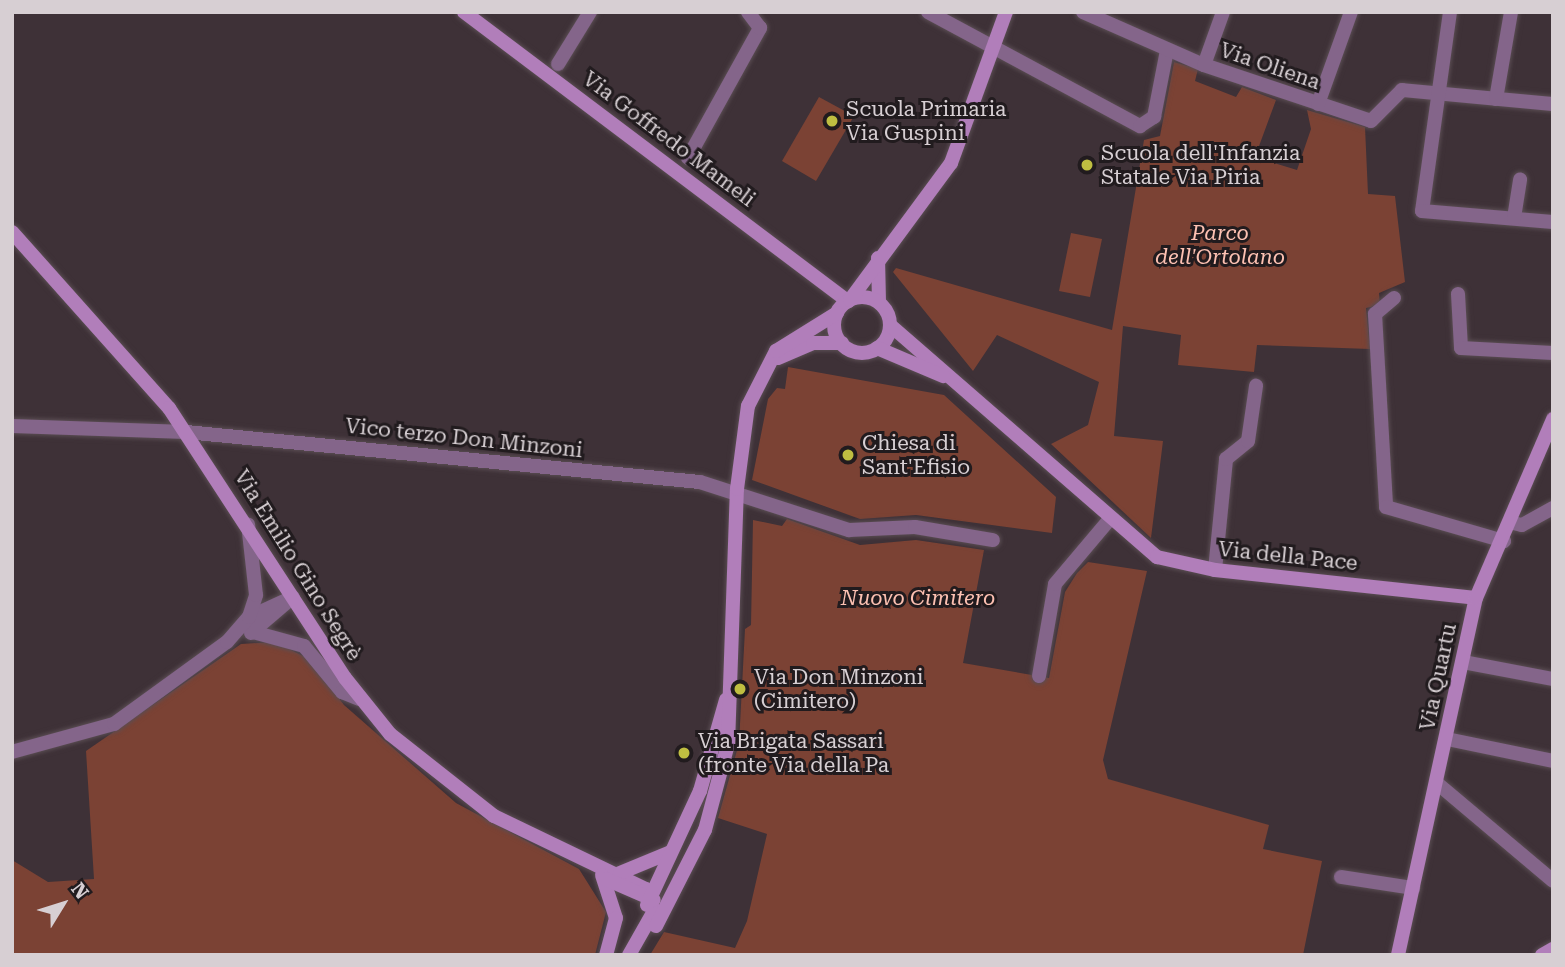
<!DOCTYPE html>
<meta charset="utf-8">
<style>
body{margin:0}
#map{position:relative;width:1565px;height:967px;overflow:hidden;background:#3e3137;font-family:"Roboto Serif",serif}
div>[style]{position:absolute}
.green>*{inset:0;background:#7b4234}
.roads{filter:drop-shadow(0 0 2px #5a4d53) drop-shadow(0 0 2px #5a4d53)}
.street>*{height:14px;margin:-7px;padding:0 7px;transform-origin:7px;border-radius:7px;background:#84658a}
.secondary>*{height:14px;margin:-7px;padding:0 7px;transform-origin:7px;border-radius:7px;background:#b17eba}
.secondary>.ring{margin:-7px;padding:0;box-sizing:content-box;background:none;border:14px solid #b17eba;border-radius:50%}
.dots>*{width:19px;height:19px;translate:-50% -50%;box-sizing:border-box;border:4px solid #211b1e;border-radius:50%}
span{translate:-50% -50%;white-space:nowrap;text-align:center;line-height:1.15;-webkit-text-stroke:6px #211b1e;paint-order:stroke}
.street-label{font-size:21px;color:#d7cfd3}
.poi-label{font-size:21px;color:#d7cfd3}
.left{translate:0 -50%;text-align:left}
.park-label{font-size:21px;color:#fdc1b2;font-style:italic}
.frame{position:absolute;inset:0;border:14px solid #d7cfd3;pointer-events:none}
.north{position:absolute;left:28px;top:869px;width:70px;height:70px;-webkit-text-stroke:5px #211b1e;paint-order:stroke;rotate:52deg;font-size:19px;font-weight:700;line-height:28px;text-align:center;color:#d7cfd3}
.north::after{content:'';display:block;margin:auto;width:24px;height:32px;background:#d7cfd3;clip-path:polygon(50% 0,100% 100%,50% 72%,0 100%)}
</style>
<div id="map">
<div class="green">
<div style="clip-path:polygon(1174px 62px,1198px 69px,1195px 81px,1236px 97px,1242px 87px,1276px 100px,1255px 157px,1297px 170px,1311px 129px,1307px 110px,1365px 127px,1368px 194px,1395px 196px,1405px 282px,1379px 293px,1380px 305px,1366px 308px,1370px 349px,1257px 345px,1254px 372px,1178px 365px,1181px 335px,1123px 326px,1114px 436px,1163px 441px,1151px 538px,1051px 444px,1088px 425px,1099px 382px,997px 335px,973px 371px,893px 272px,896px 268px,1112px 330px,1144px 140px,1160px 136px)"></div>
<div style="clip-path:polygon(819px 97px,854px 116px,816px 181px,782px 161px)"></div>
<div style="clip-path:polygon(1071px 233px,1102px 239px,1090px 297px,1059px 291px)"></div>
<div style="clip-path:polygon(788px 367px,944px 395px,1056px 497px,1052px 533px,916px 515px,860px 519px,752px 480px,768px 399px,777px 388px,785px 389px)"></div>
<div style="clip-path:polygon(787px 519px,860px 545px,916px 540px,984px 550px,963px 663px,1049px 678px,1065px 592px,1077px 573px,1088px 562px,1147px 571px,1103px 760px,1108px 779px,1269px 825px,1263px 849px,1322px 861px,1303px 955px,650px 955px,664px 932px,735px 948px,747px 921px,767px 834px,718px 818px,739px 743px,745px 629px,751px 625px,753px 520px,782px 526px)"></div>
<div style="clip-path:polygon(275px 642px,309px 659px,344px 705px,456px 803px,579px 869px,606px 912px,595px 955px,12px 955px,12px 860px,48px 882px,94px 879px,86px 751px,241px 644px)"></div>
</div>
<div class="roads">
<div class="street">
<div style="left:928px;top:12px;width:241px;rotate:28.3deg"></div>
<div style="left:1140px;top:126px;width:17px;rotate:-33deg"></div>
<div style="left:1154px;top:117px;width:68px;rotate:-79deg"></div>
<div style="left:1083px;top:12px;width:132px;rotate:23.7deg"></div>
<div style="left:1204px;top:65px;width:176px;rotate:18.5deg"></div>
<div style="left:1371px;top:121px;width:44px;rotate:-45deg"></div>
<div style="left:1402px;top:90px;width:152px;rotate:5.3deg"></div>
<div style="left:1450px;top:12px;width:201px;rotate:98deg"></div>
<div style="left:1422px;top:211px;width:131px;rotate:4.8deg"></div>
<div style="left:558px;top:64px;width:61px;rotate:-58.4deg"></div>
<div style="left:1204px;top:65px;width:56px;rotate:-70.3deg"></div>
<div style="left:1496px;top:99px;width:88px;rotate:-80.2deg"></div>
<div style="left:1318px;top:104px;width:98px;rotate:-70.3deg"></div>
<div style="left:688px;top:158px;width:149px;rotate:-61deg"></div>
<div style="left:760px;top:28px;width:20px;rotate:-127deg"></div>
<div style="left:1514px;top:218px;width:39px;rotate:-81deg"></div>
<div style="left:1458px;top:294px;width:54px;rotate:86.8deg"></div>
<div style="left:1461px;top:348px;width:92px;rotate:3.1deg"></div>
<div style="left:1394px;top:298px;width:25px;rotate:140deg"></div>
<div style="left:1375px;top:314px;width:193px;rotate:86.7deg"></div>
<div style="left:1386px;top:507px;width:123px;rotate:16.1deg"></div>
<div style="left:12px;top:426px;width:174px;rotate:2deg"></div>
<div style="left:186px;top:432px;width:516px;rotate:5.56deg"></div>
<div style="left:700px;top:482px;width:157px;rotate:17.9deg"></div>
<div style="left:849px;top:530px;width:66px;rotate:-2.6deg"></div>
<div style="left:915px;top:527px;width:79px;rotate:9.5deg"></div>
<div style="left:1513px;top:523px;width:9px;rotate:13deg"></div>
<div style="left:1522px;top:525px;width:35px;rotate:-29deg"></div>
<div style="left:1215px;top:570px;width:112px;rotate:-84.3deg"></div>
<div style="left:1226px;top:459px;width:28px;rotate:-39deg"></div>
<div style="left:1248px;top:441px;width:56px;rotate:-81.7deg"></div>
<div style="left:249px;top:617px;width:48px;rotate:-24.4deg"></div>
<div style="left:253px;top:632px;width:53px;rotate:15.4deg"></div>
<div style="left:304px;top:646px;width:60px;rotate:50.4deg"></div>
<div style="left:342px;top:692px;width:18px;rotate:22deg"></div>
<div style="left:251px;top:633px;width:55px;rotate:-40.6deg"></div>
<div style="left:1463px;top:662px;width:92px;rotate:10.7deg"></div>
<div style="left:1039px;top:676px;width:93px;rotate:-80.1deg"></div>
<div style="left:1055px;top:584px;width:85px;rotate:-49.8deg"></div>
<div style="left:1447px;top:739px;width:108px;rotate:11.7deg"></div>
<div style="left:12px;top:752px;width:106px;rotate:-15.4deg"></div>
<div style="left:114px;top:724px;width:140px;rotate:-36deg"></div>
<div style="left:227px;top:642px;width:33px;rotate:-49deg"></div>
<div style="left:249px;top:617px;width:23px;rotate:-72deg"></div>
<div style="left:256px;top:595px;width:71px;rotate:-96.4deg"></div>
<div style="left:1438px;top:784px;width:150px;rotate:40.1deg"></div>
<div style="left:1341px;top:877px;width:73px;rotate:8.7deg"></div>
</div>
<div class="secondary">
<div style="left:464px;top:12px;width:481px;rotate:37deg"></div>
<div style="left:12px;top:232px;width:236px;rotate:48.3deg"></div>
<div style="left:169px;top:408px;width:322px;rotate:56.9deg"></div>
<div style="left:345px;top:678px;width:72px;rotate:51.2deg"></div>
<div style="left:390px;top:734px;width:132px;rotate:38.3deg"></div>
<div style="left:494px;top:816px;width:169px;rotate:25.7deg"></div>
<div style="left:646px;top:889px;width:23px;rotate:70deg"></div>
<div style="left:654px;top:911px;width:51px;rotate:119.6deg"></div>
<div style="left:878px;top:258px;width:44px;rotate:88.7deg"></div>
<div class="ring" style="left:834px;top:297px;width:42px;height:42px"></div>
<div style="left:850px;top:300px;width:170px;rotate:-53.6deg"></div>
<div style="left:951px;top:163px;width:161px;rotate:-70deg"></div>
<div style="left:890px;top:325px;width:354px;rotate:41deg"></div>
<div style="left:1157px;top:557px;width:59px;rotate:12.6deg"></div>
<div style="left:1215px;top:570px;width:262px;rotate:6.1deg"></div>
<div style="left:877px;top:348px;width:72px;rotate:23deg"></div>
<div style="left:778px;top:358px;width:38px;rotate:-23deg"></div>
<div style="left:813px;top:343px;width:29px"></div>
<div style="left:620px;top:873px;width:55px;rotate:-22.4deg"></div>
<div style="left:602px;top:875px;width:45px;rotate:72deg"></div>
<div style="left:616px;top:918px;width:38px;rotate:105deg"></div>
<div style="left:606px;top:879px;width:52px;rotate:23.6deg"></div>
<div style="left:647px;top:905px;width:126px;rotate:-65.1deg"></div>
<div style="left:700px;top:791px;width:95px;rotate:-74.1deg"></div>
<div style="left:656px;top:926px;width:108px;rotate:-63deg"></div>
<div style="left:705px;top:830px;width:89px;rotate:-75deg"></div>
<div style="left:728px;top:744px;width:255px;rotate:-88deg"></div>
<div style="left:737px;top:489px;width:84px;rotate:-82.5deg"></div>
<div style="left:748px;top:406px;width:62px;rotate:-63deg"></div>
<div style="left:776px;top:351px;width:72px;rotate:-31.9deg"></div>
<div style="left:1398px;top:955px;width:365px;rotate:-77.7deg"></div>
<div style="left:1476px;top:598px;width:195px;rotate:-66.7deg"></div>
<div style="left:1542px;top:955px;width:13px;rotate:-29deg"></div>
</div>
</div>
<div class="dots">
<div style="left:832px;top:121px;background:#bfbe41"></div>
<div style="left:1087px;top:165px;background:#bfbe41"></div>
<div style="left:848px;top:455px;background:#bfbe41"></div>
<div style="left:740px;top:689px;background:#bfbe41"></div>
<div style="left:684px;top:753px;background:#bfbe41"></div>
</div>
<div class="street-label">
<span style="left:1270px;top:66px;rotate:19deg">Via Oliena</span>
<span style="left:669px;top:139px;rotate:37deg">Via Goffredo Mameli</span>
<span style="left:464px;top:438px;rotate:6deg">Vico terzo Don Minzoni</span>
<span style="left:1288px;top:556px;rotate:6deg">Via della Pace</span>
<span style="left:298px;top:565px;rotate:58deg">Via Emilio Gino Segrè</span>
<span style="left:1438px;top:677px;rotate:-78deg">Via Quartu</span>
</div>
<div class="poi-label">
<span class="left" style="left:846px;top:121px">Scuola Primaria<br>Via Guspini</span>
<span class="left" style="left:1101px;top:165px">Scuola dell'Infanzia<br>Statale Via Piria</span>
<span class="left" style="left:862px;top:455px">Chiesa di<br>Sant'Efisio</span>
<span class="left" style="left:754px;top:689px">Via Don Minzoni<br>(Cimitero)</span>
<span class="left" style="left:698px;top:753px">Via Brigata Sassari<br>(fronte Via della Pa</span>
</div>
<div class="park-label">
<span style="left:1220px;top:245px">Parco<br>dell'Ortolano</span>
<span style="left:918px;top:598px">Nuovo Cimitero</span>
</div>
<div class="frame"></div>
<div class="north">N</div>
</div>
